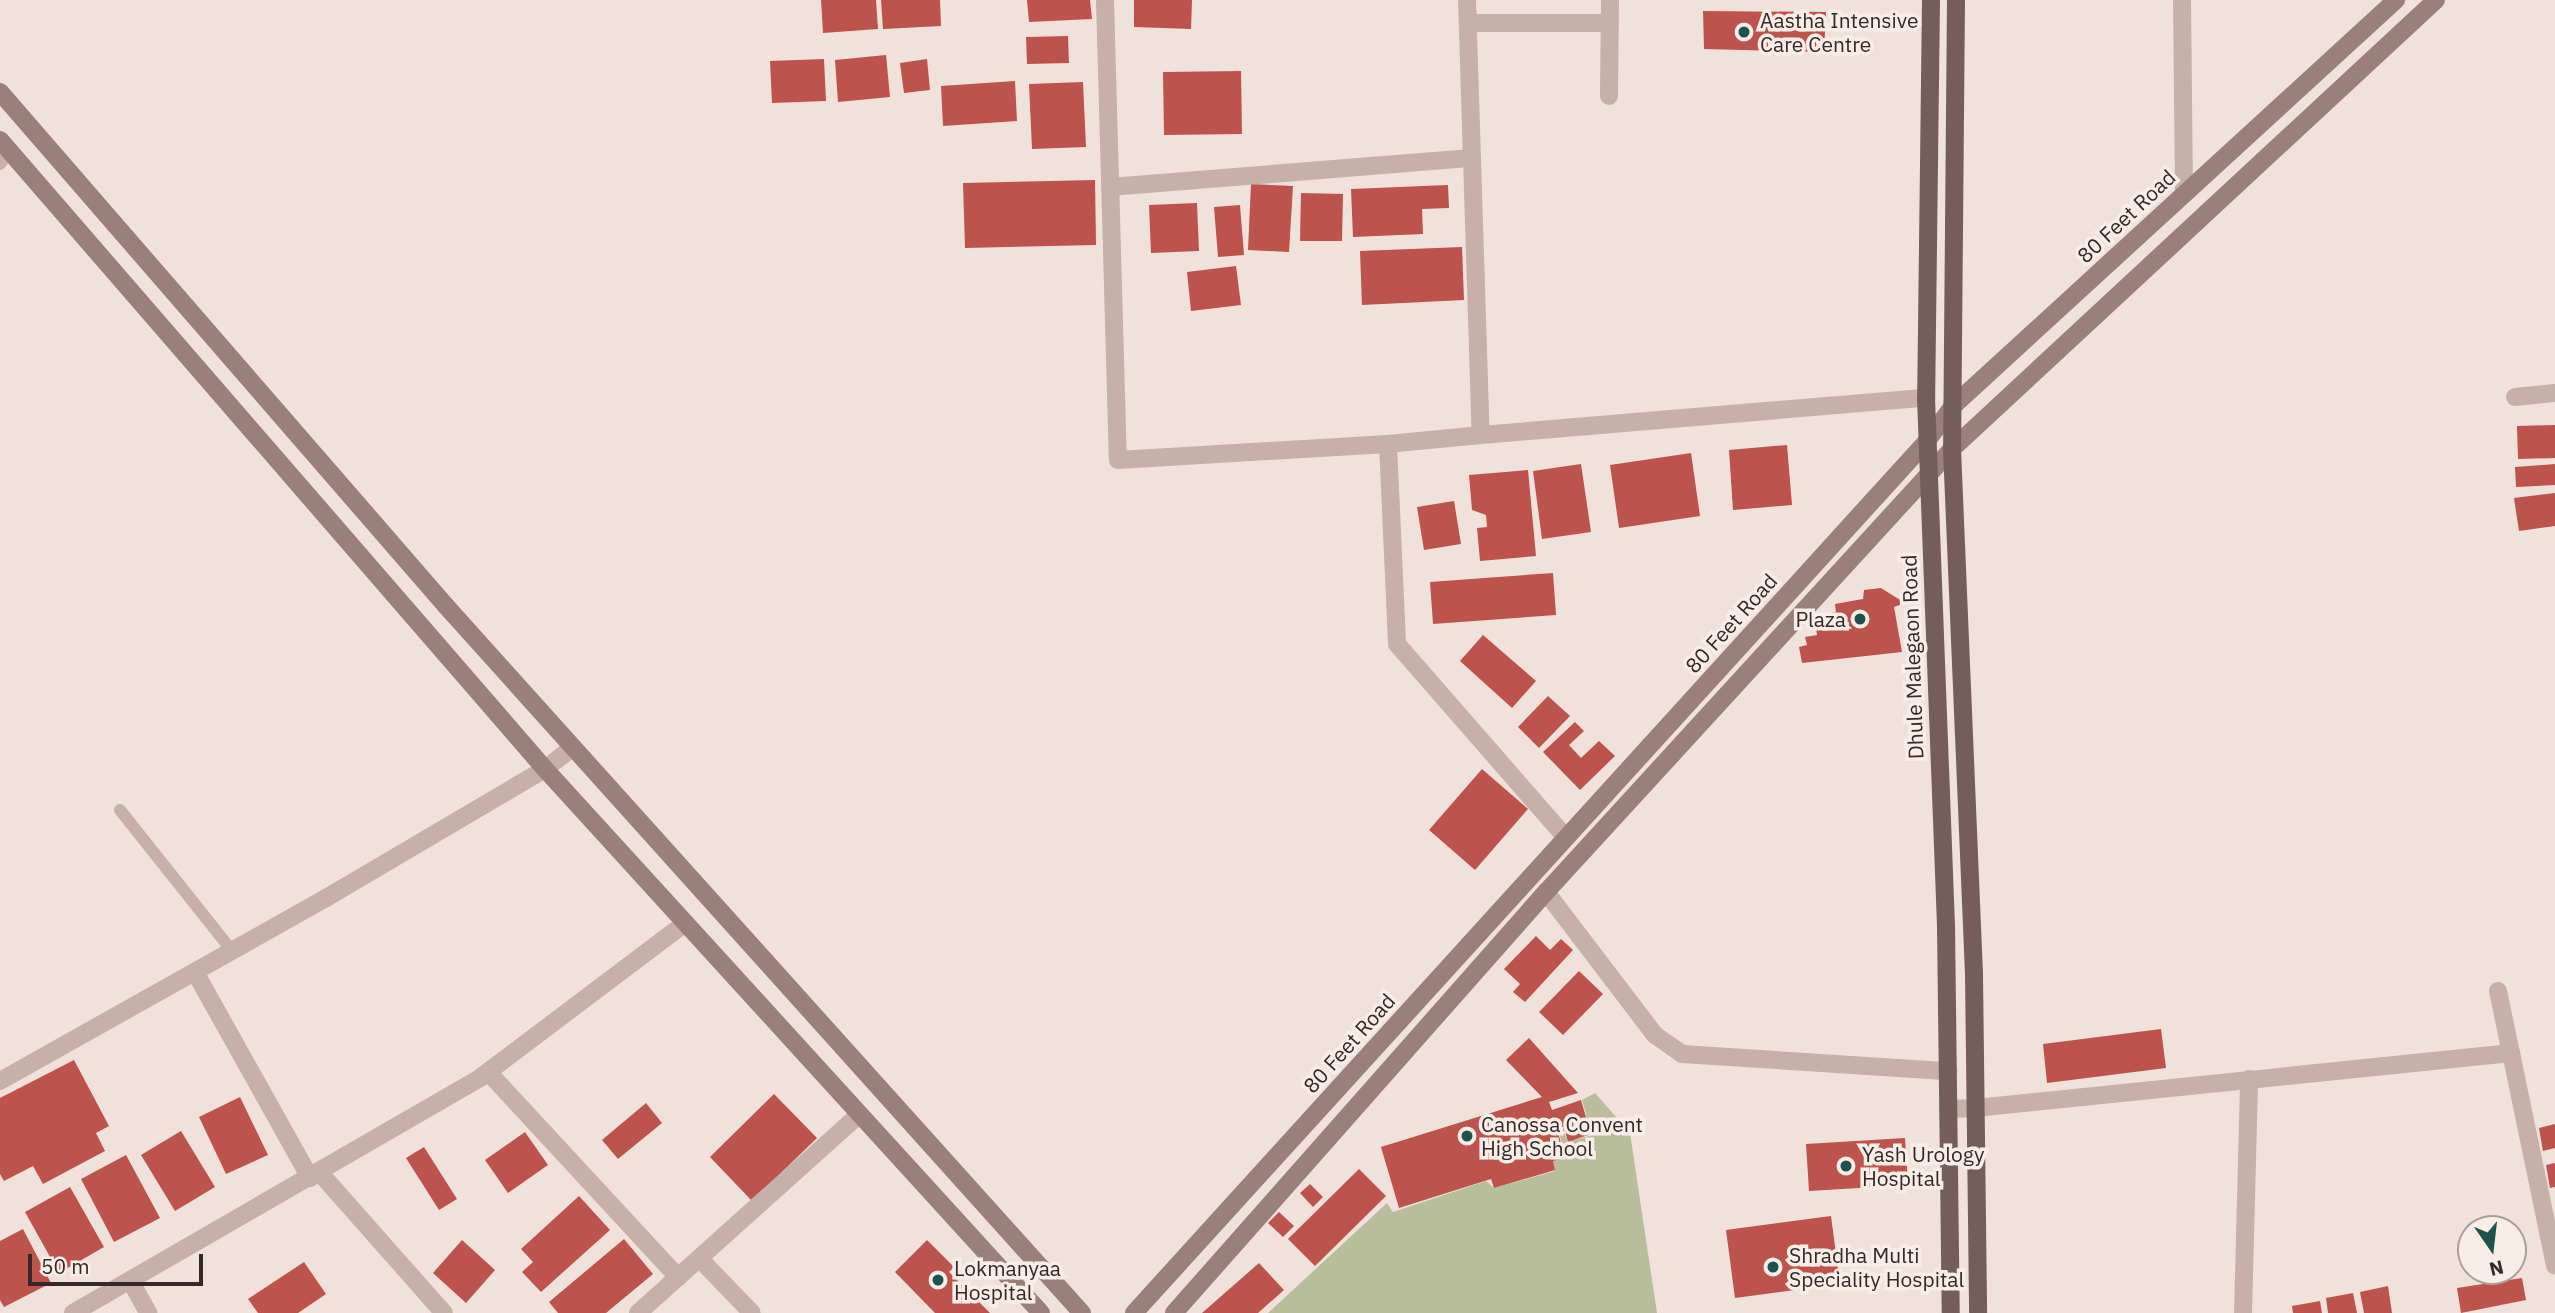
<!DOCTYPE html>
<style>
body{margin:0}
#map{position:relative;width:2555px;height:1313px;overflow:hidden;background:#f0e2db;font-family:"IBM Plex Sans",sans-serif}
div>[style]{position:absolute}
.green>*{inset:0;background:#b8bd9c}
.building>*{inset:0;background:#bc534c}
.service>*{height:12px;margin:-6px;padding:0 6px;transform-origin:6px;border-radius:6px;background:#c7b0a8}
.minor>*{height:18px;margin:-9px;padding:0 9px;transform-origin:9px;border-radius:9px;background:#c7b0a8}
.secondary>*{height:18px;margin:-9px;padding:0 9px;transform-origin:9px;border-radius:9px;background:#9a7f7a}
.primary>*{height:18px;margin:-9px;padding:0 9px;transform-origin:9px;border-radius:9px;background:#755e5a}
.dots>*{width:19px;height:19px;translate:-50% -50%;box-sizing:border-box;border:4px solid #f8ede7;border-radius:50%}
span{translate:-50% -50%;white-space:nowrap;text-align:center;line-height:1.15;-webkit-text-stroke:7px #f8ede7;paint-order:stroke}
.poi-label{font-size:21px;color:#342928}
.left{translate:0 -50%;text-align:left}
.right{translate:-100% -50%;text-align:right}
.street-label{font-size:21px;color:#342928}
.north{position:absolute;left:2457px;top:1215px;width:70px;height:70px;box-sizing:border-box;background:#f8ede7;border:2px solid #aa9f9b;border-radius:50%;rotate:166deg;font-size:19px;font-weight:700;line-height:28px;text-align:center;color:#342928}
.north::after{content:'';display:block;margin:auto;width:24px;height:32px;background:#20524c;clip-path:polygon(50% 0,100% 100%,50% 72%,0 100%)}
.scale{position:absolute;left:28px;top:1254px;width:175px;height:32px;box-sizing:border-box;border:4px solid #342928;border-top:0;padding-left:9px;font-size:21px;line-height:24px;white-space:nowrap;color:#342928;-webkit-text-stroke:5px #f8ede7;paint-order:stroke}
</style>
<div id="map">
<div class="green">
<div style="clip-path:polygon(1595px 1093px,1630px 1133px,1657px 1313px,1268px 1313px,1387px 1203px,1393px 1212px,1486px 1181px,1494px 1188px,1555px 1171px,1553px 1161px,1565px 1158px,1559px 1132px,1564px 1132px,1568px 1142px,1592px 1135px,1582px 1100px)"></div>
</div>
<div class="building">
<div style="clip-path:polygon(821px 0,876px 0,878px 29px,823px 33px)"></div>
<div style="clip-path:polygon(881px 0,940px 0,941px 26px,883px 29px)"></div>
<div style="clip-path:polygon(1027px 0,1090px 0,1092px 19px,1029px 22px)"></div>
<div style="clip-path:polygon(1134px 0,1192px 0,1191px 29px,1134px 27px)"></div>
<div style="clip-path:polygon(1703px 11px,1826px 12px,1824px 52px,1704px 49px)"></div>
<div style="clip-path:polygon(1068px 36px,1069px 63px,1027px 64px,1026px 37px)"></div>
<div style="clip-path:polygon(886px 55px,890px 97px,838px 102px,835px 60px)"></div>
<div style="clip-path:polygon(824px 59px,826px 101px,772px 103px,770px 61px)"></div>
<div style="clip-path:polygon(927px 59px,930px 90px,904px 93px,900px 63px)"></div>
<div style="clip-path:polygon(1241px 71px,1242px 134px,1164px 135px,1163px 72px)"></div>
<div style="clip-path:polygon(1015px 81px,1017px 121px,943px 126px,941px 86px)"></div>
<div style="clip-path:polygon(1083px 82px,1086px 147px,1032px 149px,1029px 84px)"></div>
<div style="clip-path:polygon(1095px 180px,1096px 245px,965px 248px,963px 183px)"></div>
<div style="clip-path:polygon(1251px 184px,1293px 186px,1289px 252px,1248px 250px)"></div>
<div style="clip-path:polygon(1448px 185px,1449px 208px,1422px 209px,1423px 234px,1353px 237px,1351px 189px)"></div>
<div style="clip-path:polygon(1301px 193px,1343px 194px,1342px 241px,1300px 241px)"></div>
<div style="clip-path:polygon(1197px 203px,1199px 251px,1151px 253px,1149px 205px)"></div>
<div style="clip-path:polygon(1240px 205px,1244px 255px,1218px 257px,1214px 207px)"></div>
<div style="clip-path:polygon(1462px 247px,1464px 300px,1362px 305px,1360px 251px)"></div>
<div style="clip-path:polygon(1236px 266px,1241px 305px,1191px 311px,1187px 272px)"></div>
<div style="clip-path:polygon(2555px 425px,2555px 458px,2518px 459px,2517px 426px)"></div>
<div style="clip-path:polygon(1787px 445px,1792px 505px,1733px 510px,1729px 450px)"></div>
<div style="clip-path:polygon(1691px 453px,1700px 516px,1619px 528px,1610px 465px)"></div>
<div style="clip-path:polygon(1581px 464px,1591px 532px,1542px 539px,1533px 471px)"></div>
<div style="clip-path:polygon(2555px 464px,2555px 485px,2516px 487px,2515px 467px)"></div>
<div style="clip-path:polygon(1528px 470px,1536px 556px,1480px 561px,1477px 528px,1487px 527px,1486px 515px,1472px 510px,1469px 475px)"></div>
<div style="clip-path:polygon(2555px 493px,2555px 526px,2519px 531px,2514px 498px)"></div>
<div style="clip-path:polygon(1454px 501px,1461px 544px,1424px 550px,1417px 507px)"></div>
<div style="clip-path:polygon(1553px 573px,1556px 615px,1433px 624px,1430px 582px)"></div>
<div style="clip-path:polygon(1881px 588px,1905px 603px,1894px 607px,1902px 652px,1802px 663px,1799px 647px,1807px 645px,1805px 637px,1817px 635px,1816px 629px,1827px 626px,1825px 614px,1836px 612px,1835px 604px,1863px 599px,1864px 590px)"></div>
<div style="clip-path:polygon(1483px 635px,1536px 681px,1512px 708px,1460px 661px)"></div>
<div style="clip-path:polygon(1548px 696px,1570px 716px,1539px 748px,1518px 727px)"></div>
<div style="clip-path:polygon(1575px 722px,1584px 731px,1569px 745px,1581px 758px,1599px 741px,1615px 756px,1580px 790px,1543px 752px)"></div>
<div style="clip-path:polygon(1482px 769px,1528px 809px,1475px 870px,1429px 830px)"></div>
<div style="clip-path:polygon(1536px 936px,1550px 950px,1561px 939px,1573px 950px,1525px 1002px,1513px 992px,1520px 984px,1504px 969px)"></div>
<div style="clip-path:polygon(1579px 971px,1603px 994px,1563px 1035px,1539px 1012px)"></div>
<div style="clip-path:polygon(2161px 1029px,2166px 1068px,2047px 1083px,2043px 1044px)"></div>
<div style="clip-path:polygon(1529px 1038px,1578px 1093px,1549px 1102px,1552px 1110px,1581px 1100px,1591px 1134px,1568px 1142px,1565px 1131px,1558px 1132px,1565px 1158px,1553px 1161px,1555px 1170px,1494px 1188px,1491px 1179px,1399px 1208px,1381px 1147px,1542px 1097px,1506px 1060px)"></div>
<div style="clip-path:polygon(74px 1060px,109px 1126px,96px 1133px,105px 1151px,43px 1184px,33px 1166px,4px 1181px,0 1174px,0 1098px)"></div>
<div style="clip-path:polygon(774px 1094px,817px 1138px,752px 1201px,710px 1157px)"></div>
<div style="clip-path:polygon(240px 1097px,268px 1155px,226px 1174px,199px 1117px)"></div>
<div style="clip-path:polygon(646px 1103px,662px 1123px,618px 1159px,602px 1140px)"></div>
<div style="clip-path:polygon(2555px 1124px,2555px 1148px,2543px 1151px,2539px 1128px)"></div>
<div style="clip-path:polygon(181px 1131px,215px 1187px,175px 1211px,141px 1155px)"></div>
<div style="clip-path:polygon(525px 1132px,548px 1165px,508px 1193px,485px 1160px)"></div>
<div style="clip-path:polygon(1905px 1138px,1908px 1185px,1809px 1191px,1806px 1144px)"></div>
<div style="clip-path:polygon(424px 1147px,457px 1199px,439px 1210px,406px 1158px)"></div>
<div style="clip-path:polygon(126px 1155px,160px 1218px,114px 1242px,81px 1179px)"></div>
<div style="clip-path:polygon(2555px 1163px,2555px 1187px,2550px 1188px,2546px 1165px)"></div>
<div style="clip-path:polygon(1359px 1169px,1386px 1196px,1315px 1266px,1288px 1239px)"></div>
<div style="clip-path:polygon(1310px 1184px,1323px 1197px,1313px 1207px,1300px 1193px)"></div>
<div style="clip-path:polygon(70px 1187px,104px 1247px,59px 1273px,25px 1212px)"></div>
<div style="clip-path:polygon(579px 1196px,610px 1230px,541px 1292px,522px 1272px,533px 1262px,521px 1249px)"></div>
<div style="clip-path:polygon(1279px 1212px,1294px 1226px,1283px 1237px,1268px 1223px)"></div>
<div style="clip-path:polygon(1831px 1216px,1840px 1284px,1735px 1298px,1726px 1230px)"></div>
<div style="clip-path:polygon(23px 1229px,51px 1283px,4px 1307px,0 1300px,0 1241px)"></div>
<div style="clip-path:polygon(624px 1239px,653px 1274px,606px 1313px,558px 1313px,549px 1302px)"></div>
<div style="clip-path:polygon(462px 1240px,495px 1270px,466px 1303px,433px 1273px)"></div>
<div style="clip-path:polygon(927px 1240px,954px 1267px,949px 1272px,990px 1313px,935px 1313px,895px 1272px)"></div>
<div style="clip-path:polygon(304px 1262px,326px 1294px,298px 1313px,258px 1313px,248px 1299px)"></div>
<div style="clip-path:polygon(1259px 1263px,1284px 1290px,1258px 1313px,1202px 1313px)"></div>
<div style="clip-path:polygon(2522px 1278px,2526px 1300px,2461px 1313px,2457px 1288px)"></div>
<div style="clip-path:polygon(2388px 1286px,2392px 1313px,2364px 1313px,2360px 1292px)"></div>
<div style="clip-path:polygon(2353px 1293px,2357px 1313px,2328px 1313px,2326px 1298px)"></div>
<div style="clip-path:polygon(2320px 1301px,2322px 1313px,2293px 1313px,2292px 1306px)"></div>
</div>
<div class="service">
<div style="left:0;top:164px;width:16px;rotate:-50deg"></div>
<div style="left:120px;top:810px;width:180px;rotate:51.5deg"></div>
</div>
<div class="minor">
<div style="left:1105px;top:0;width:460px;rotate:88.4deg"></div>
<div style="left:1118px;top:460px;width:270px;rotate:-3.4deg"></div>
<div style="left:1467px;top:0;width:435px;rotate:88.2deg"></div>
<div style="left:1481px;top:435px;width:93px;rotate:174.5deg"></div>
<div style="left:1388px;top:444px;width:200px;rotate:87.4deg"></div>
<div style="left:1397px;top:644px;width:257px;rotate:48.9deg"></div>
<div style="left:2182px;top:0;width:194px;rotate:89.4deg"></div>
<div style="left:1468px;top:23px;width:142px"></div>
<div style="left:1609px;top:96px;width:96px;rotate:-89.4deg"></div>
<div style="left:1110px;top:187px;width:363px;rotate:-4.6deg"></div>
<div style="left:2515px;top:397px;width:40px;rotate:-5.7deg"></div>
<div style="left:1481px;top:435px;width:447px;rotate:-4.8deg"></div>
<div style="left:1546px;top:892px;width:180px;rotate:52.7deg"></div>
<div style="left:1655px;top:1035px;width:33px;rotate:35deg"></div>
<div style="left:1682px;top:1054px;width:267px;rotate:3.7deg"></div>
<div style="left:195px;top:972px;width:236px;rotate:60.8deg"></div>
<div style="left:2498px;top:991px;width:63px;rotate:78.2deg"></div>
<div style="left:488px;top:1072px;width:280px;rotate:47.2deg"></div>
<div style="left:0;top:1081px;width:374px;rotate:-29.3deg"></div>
<div style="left:326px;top:898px;width:254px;rotate:-30.5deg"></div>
<div style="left:545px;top:769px;width:34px;rotate:-38deg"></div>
<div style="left:1948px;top:1109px;width:28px;rotate:-2deg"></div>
<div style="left:1976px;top:1108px;width:538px;rotate:-5.87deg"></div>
<div style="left:2511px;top:1053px;width:217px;rotate:78.3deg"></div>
<div style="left:320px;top:1173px;width:187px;rotate:48.5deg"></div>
<div style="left:699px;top:1258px;width:76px;rotate:46.1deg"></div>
<div style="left:130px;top:1280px;width:38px;rotate:61deg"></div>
<div style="left:73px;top:1313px;width:471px;rotate:-30deg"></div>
<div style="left:481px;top:1077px;width:256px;rotate:-37deg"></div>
<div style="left:638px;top:1313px;width:297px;rotate:-41.9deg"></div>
<div style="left:2243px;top:1313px;width:234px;rotate:-88.5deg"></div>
</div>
<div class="secondary">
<div style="left:0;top:92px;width:681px;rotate:49.05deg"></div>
<div style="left:446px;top:606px;width:951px;rotate:48.03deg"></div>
<div style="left:0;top:140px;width:832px;rotate:49.09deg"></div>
<div style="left:545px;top:769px;width:736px;rotate:47.64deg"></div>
<div style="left:1134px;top:1313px;width:1179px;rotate:-47.72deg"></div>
<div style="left:1927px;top:441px;width:44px;rotate:-53.4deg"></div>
<div style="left:1953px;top:406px;width:601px;rotate:-42.5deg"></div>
<div style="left:1174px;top:1313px;width:562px;rotate:-48.54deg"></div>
<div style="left:1546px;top:892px;width:601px;rotate:-47.5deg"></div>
<div style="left:1952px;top:449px;width:660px;rotate:-42.85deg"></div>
</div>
<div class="primary">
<div style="left:1931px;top:0;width:398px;rotate:90.7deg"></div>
<div style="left:1926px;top:398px;width:527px;rotate:87.83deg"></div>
<div style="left:1946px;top:925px;width:388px;rotate:89.3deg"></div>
<div style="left:1956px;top:0;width:449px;rotate:90.5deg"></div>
<div style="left:1952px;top:449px;width:526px;rotate:87.6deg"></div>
<div style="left:1974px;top:975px;width:338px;rotate:89.3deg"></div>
</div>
<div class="dots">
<div style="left:1744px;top:32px;background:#20524c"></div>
<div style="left:1860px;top:619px;background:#20524c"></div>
<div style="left:1467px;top:1136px;background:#20524c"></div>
<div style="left:1846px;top:1166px;background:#20524c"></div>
<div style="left:1773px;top:1267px;background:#20524c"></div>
<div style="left:938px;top:1280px;background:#20524c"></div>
</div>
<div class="poi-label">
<span class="left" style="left:1760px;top:32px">Aastha Intensive<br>Care Centre</span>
<span class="right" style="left:1846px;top:619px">Plaza</span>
<span class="left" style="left:1481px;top:1136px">Canossa Convent<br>High School</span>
<span class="left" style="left:1862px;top:1166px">Yash Urology<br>Hospital</span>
<span class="left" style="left:1789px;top:1267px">Shradha Multi<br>Speciality Hospital</span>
<span class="left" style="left:954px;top:1280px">Lokmanyaa<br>Hospital</span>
</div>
<div class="street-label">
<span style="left:2126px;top:216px;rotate:-43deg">80 Feet Road</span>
<span style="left:1731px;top:623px;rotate:-48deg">80 Feet Road</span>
<span style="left:1912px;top:657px;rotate:-92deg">Dhule Malegaon Road</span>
<span style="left:1349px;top:1043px;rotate:-48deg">80 Feet Road</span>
</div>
<div class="north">N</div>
<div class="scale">50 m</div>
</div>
